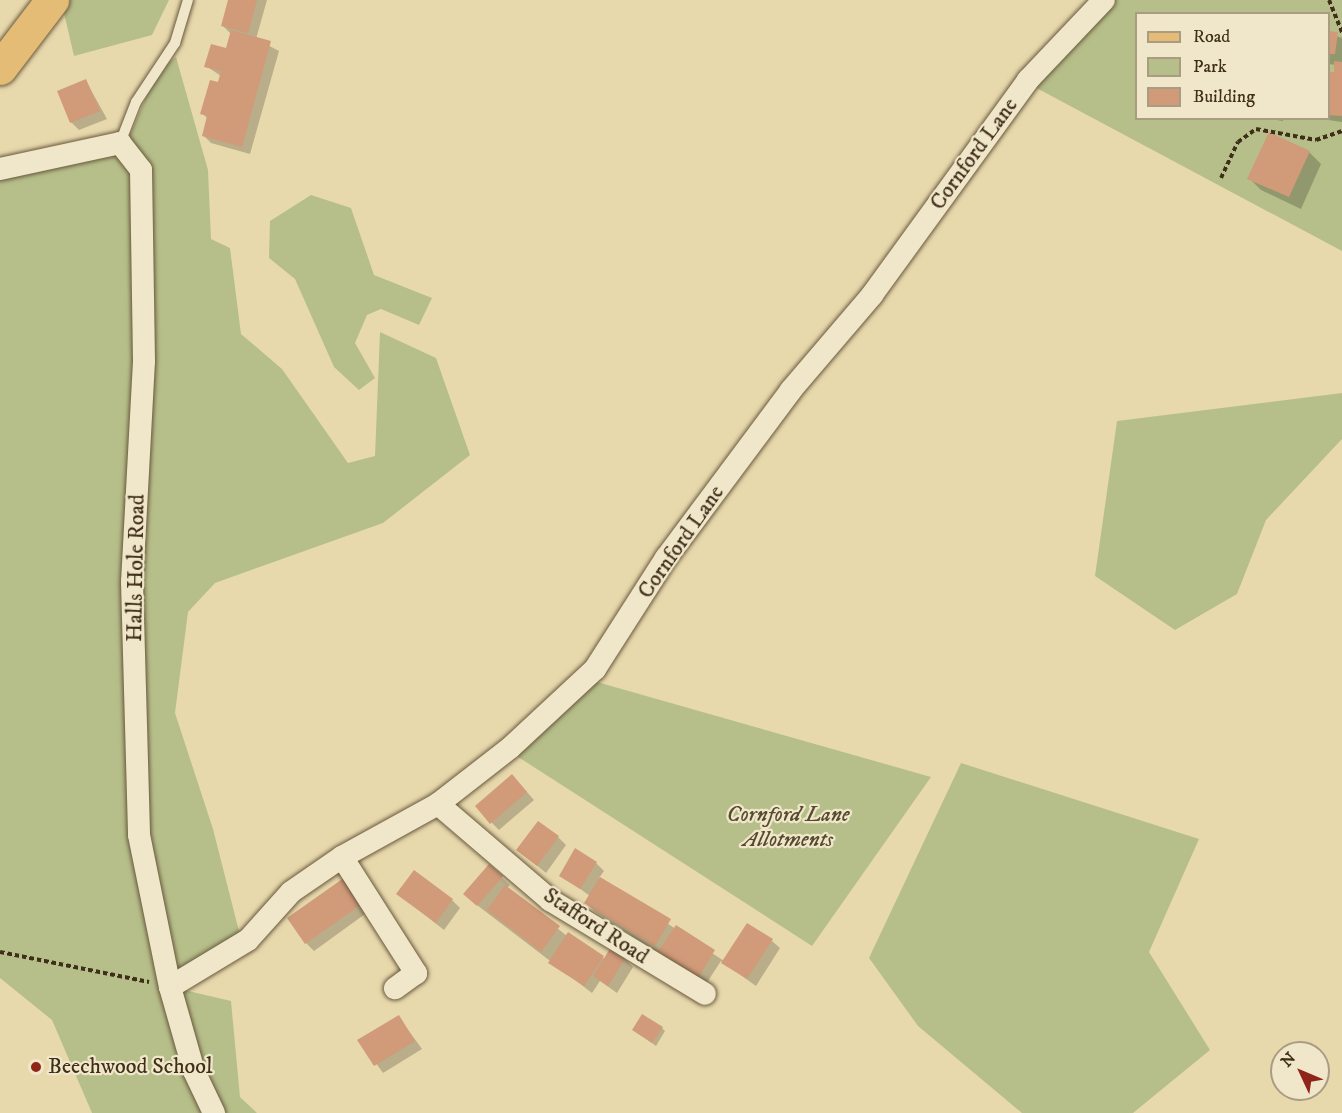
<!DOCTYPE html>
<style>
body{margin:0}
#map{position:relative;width:1342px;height:1113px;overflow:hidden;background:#e8d9ad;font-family:"IM FELL DW Pica",serif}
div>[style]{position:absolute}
.green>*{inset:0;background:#b6bf8a}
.shadow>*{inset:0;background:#0003}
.building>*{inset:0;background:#d19a79}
.path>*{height:4px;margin-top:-2px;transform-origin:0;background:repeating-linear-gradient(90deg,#3f2e18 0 4.5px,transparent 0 7.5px)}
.roads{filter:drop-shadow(0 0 2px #69593d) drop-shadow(0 0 2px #69593d)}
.lane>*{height:10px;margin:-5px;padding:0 5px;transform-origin:5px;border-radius:5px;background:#f0e6ca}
.street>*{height:22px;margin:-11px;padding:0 11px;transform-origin:11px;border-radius:11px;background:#f0e6ca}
.primary>*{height:33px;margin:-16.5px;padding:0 16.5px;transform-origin:16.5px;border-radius:16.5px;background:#e4bc76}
.dots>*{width:16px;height:16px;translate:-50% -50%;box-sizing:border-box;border:3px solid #f0e6ca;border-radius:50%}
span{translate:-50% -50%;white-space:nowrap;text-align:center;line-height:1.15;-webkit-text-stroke:4.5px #f0e6ca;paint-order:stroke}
.street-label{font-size:22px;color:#3f2e18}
.park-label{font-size:22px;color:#574b2f;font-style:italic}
.poi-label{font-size:22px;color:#3f2e18}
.left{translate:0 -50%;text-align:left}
.legend{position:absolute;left:1135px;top:12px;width:195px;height:108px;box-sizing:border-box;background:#f0e6ca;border:2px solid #a99c83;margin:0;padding:8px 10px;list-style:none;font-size:18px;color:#3f2e18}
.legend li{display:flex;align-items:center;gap:12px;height:30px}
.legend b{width:30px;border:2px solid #a99c83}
.north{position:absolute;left:1270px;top:1041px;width:60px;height:60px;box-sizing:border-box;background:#f0e6ca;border:2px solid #a99c83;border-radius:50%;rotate:314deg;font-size:16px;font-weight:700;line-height:24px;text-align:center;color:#3f2e18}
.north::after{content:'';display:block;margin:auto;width:21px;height:27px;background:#8f2418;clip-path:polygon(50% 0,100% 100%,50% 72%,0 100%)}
</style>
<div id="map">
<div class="green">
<div style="clip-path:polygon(61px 0,169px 0,152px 35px,74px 56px)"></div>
<div style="clip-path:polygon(evenodd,1106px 0,1342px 0,1342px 251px,1029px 84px,1106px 0,1136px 14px,1328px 14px,1328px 118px,1136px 118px,1136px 14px)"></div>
<div style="clip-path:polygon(176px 57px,208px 170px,211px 239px,230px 248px,241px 334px,282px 369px,348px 463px,375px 456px,380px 332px,436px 358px,470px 455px,383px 523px,215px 583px,188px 612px,175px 713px,213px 829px,242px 943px,171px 987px,231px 1001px,240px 1097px,257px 1113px,92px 1113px,52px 1020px,0 978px,0 165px,125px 147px,157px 71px)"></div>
<div style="clip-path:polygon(311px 195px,351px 208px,374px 275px,432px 298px,419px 325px,381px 309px,367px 315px,355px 343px,375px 378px,359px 390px,334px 367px,295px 279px,269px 258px,270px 221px)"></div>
<div style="clip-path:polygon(1342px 393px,1342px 439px,1266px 520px,1237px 594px,1175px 630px,1095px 576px,1117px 421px)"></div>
<div style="clip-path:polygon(590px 680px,931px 777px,812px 946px,512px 753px)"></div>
<div style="clip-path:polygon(961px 763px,1199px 839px,1149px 952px,1210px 1050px,1133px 1113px,1022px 1113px,918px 1026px,869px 958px)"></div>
</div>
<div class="shadow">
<div style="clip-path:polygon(230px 0,267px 0,256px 39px,279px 51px,250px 154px,211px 143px,203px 135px,208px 119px,202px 113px,221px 76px,206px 66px,227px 50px,231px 34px,223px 26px)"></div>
<div style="clip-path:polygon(1328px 33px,1342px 38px,1342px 122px,1314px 118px,1328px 118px,1328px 73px,1335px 74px,1336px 65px,1328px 64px)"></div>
<div style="clip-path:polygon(86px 81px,107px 119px,79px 130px,71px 122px)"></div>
<div style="clip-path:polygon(1263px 118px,1283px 118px,1283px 121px)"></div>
<div style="clip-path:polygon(1309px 152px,1321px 164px,1301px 209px,1261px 190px,1249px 178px)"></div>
<div style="clip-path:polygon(520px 784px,534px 800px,499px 830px,491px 822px)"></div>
<div style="clip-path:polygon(558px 837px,566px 845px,546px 873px,518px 850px)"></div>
<div style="clip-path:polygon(596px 863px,604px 871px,599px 878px,724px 961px,772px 941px,780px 948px,756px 986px,721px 961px,706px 984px,594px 911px,586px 903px,590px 896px,561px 875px)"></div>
<div style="clip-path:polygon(489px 866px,510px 885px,507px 888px,567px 936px,605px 959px,625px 959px,633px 967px,617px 993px,600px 981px,592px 993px,473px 902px)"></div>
<div style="clip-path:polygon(355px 885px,372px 909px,314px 951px,306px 943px)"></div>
<div style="clip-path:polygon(398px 894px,452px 900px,460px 908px,444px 930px)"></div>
<div style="clip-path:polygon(398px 1016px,422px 1049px,383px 1073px,360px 1041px)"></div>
<div style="clip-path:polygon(662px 1028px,665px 1031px,656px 1046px,634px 1030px)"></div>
</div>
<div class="building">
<div style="clip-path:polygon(228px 0,257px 0,248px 33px,221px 26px)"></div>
<div style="clip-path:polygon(231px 30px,271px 41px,242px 147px,202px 136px,207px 116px,200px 114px,210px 80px,218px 82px,221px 71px,204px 67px,211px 44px,226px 48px)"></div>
<div style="clip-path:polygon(1328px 31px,1338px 32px,1335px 54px,1328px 54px)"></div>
<div style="clip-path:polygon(1334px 61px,1342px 62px,1342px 116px,1328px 115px,1328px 72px,1334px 72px)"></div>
<div style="clip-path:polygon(86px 79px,100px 111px,70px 123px,57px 91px)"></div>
<div style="clip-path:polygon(1269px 132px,1310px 151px,1289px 197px,1247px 179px)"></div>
<div style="clip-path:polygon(512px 774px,527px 792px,490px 824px,475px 806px)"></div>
<div style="clip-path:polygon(538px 821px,559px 836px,537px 866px,516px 850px)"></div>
<div style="clip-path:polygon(575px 848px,597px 862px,580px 889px,559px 876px)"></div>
<div style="clip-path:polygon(489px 864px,503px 876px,477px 906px,463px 894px)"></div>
<div style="clip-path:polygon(414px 870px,453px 899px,436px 923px,396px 894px)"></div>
<div style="clip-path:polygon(348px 875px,366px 901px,305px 944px,287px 918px)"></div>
<div style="clip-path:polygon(600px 877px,671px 919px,655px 946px,584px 903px)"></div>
<div style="clip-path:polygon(505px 885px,560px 926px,541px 952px,487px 910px)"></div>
<div style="clip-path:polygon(747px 923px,773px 939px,747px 979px,721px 963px)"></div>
<div style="clip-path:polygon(676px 925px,715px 950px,698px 978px,658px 952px)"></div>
<div style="clip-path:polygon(568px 932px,604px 956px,584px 986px,548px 963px)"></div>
<div style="clip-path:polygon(611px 947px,626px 957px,608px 986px,593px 976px)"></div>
<div style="clip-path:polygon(642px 1014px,663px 1027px,652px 1043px,632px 1030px)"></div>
<div style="clip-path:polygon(399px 1015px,415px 1041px,374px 1066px,357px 1040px)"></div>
</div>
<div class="path">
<div style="left:1329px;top:0;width:35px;rotate:68deg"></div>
<div style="left:1221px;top:178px;width:40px;rotate:-65deg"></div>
<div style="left:1238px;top:142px;width:22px;rotate:-36deg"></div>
<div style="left:1256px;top:129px;width:61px;rotate:10.4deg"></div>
<div style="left:1316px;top:140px;width:28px;rotate:-19deg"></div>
<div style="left:0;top:952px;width:152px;rotate:11.4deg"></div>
</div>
<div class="roads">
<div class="lane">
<div style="left:120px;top:143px;width:44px;rotate:-68.7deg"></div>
<div style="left:136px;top:102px;width:71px;rotate:-56.5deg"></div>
<div style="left:175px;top:43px;width:45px;rotate:-73.2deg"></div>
</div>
<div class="street">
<div style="left:0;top:169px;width:123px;rotate:-12.2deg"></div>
<div style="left:120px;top:143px;width:34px;rotate:52deg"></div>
<div style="left:141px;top:170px;width:191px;rotate:89.1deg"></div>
<div style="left:144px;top:361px;width:221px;rotate:93.1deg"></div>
<div style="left:132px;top:582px;width:253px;rotate:88.4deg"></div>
<div style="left:139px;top:835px;width:155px;rotate:78.5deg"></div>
<div style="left:170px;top:987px;width:87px;rotate:74.1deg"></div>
<div style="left:194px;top:1071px;width:47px;rotate:64.5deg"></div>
<div style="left:438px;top:804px;width:148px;rotate:40.6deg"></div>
<div style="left:550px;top:900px;width:181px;rotate:31.2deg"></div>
<div style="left:342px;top:857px;width:138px;rotate:57.5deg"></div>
<div style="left:416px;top:973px;width:26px;rotate:144deg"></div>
<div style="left:170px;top:987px;width:91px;rotate:-31.1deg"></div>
<div style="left:248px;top:940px;width:64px;rotate:-48.1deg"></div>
<div style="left:291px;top:892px;width:62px;rotate:-34.5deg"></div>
<div style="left:342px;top:857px;width:110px;rotate:-28.9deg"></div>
<div style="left:438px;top:804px;width:91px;rotate:-37.9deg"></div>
<div style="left:510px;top:748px;width:116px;rotate:-42.9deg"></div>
<div style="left:595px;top:669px;width:132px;rotate:-57.4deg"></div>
<div style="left:666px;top:558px;width:209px;rotate:-53.3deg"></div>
<div style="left:791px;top:390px;width:125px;rotate:-49.5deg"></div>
<div style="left:872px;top:295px;width:266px;rotate:-54deg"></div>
<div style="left:1028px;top:80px;width:110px;rotate:-46.5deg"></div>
</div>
<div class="primary">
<div style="left:0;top:68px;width:86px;rotate:-52.6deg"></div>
</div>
</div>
<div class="dots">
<div style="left:36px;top:1067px;background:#8f2418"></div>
</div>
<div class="street-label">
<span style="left:974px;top:154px;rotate:-54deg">Cornford Lane</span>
<span style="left:681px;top:542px;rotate:-55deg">Cornford Lane</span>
<span style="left:136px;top:568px;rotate:-89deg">Halls Hole Road</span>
<span style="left:596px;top:926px;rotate:33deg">Stafford Road</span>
</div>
<div class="park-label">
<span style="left:788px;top:827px">Cornford Lane<br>Allotments</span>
</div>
<div class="poi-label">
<span class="left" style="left:48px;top:1067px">Beechwood School</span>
</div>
<ul class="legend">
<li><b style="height:8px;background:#e4bc76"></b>Road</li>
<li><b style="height:16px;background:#b6bf8a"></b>Park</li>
<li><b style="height:16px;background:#d19a79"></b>Building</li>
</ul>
<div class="north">N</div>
</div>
